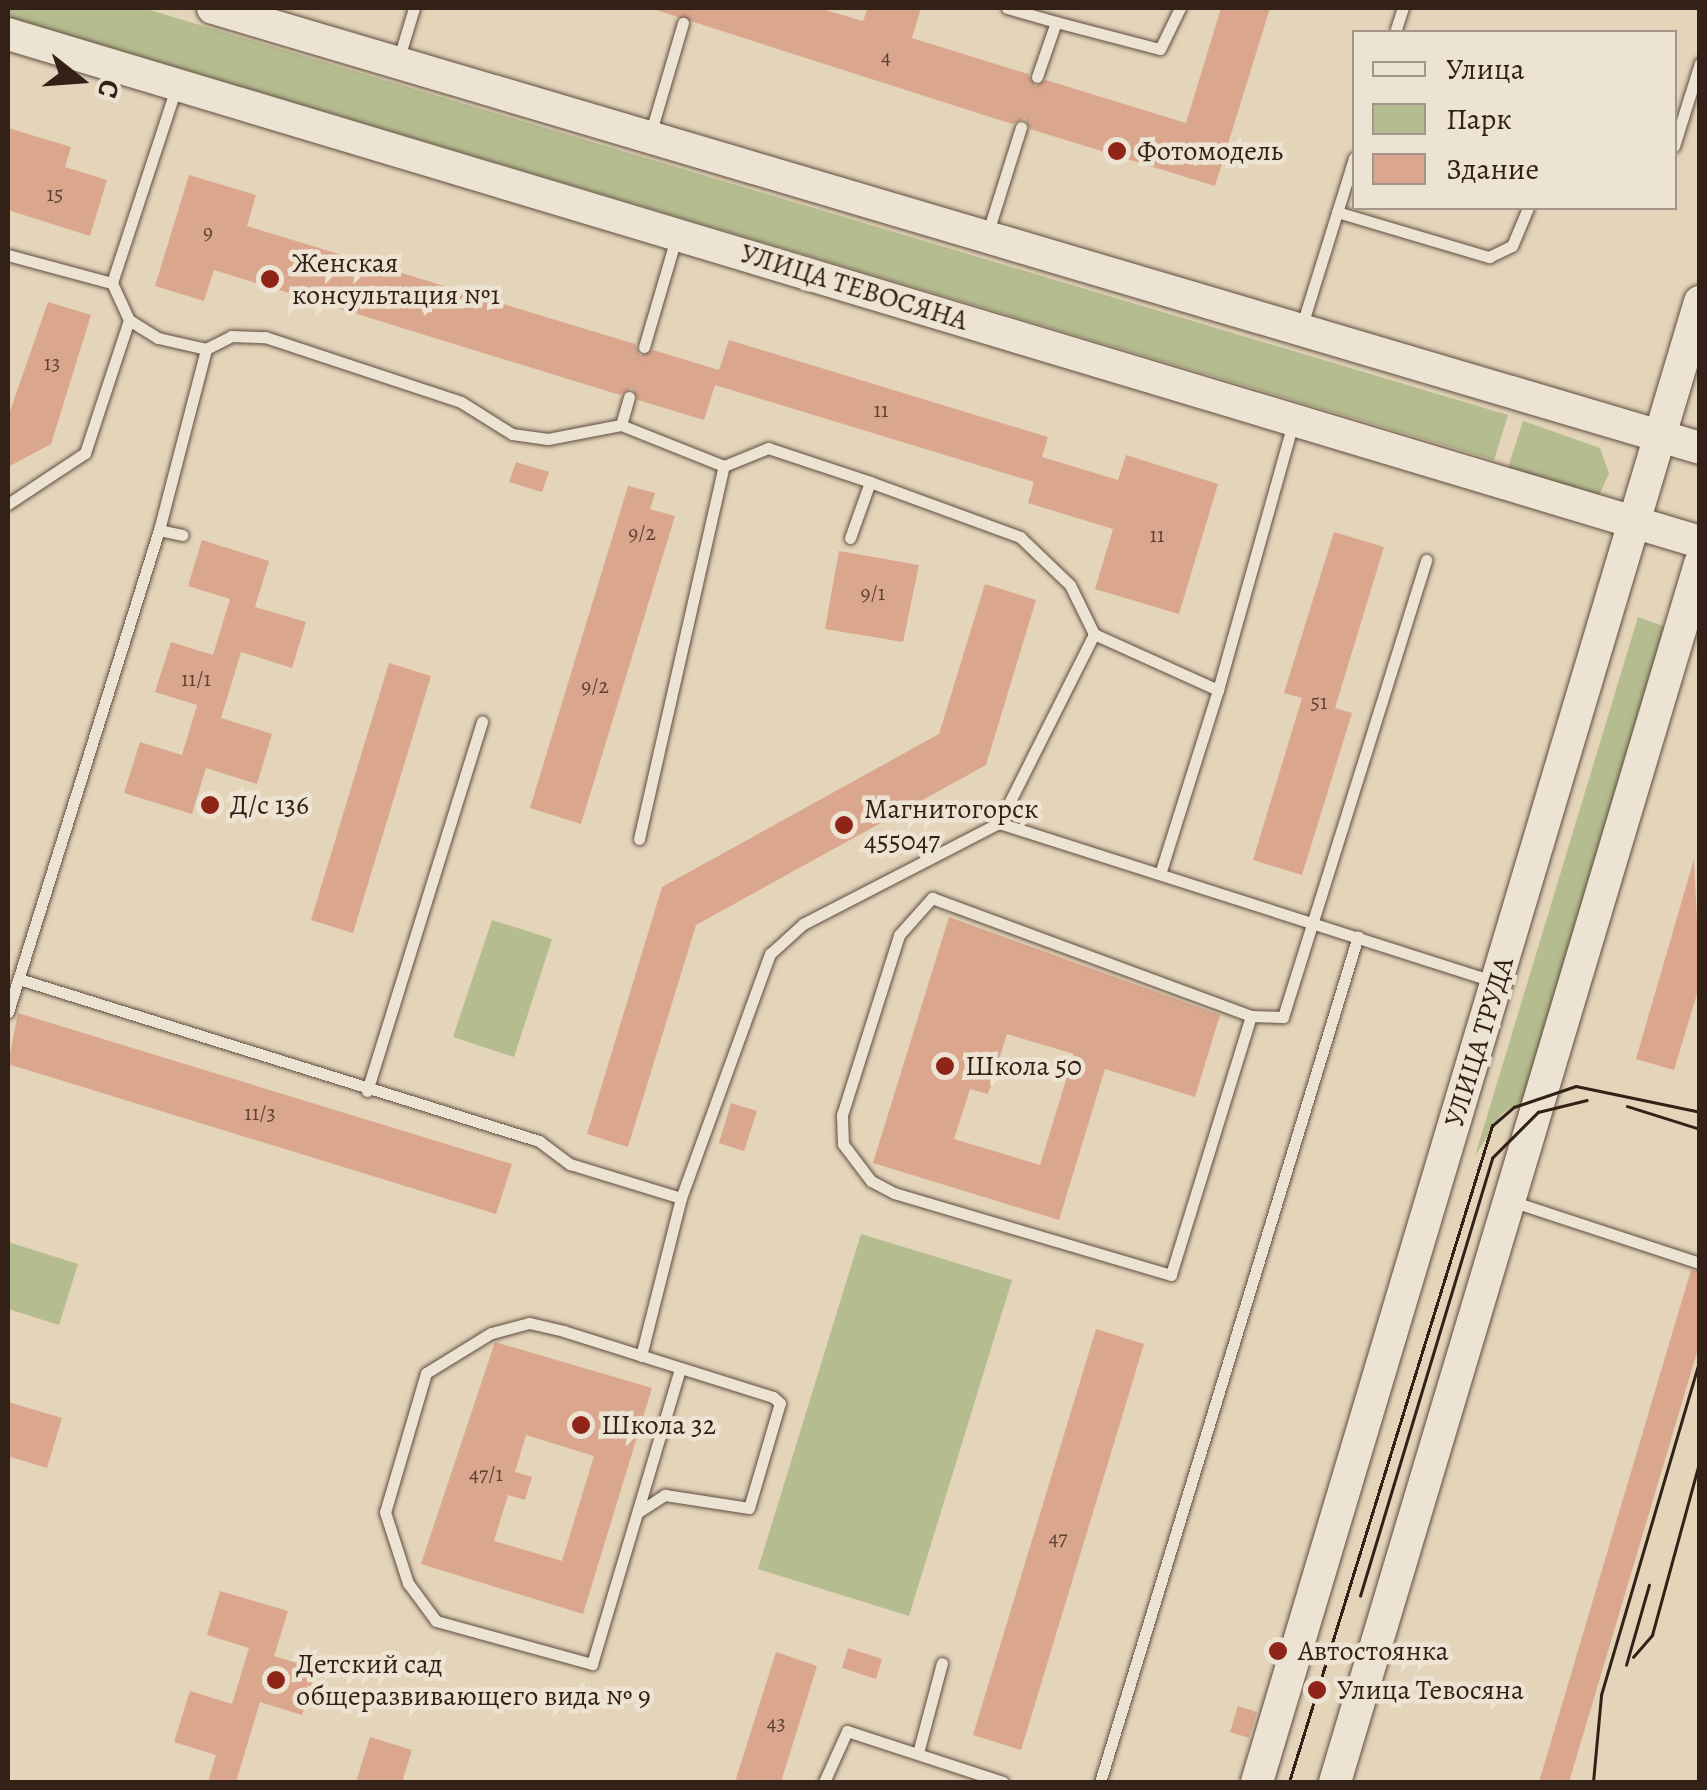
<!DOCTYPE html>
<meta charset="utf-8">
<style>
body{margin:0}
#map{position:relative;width:1707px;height:1790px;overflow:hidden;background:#e3d4ba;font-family:Alegreya,serif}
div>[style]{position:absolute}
.green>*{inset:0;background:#b5bc8f}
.building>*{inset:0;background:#daa78e}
.roads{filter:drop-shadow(0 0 2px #5f4d3f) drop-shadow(0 0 2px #5f4d3f)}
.service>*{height:11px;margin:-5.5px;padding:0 5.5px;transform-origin:5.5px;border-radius:5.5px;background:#ede3d2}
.secondary>*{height:32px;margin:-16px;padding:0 16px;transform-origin:16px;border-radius:16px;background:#ede3d2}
.tram>*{height:2.5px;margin:-1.25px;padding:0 1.25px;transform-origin:1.25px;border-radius:1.25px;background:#332016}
.dots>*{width:28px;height:28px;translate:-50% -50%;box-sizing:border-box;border:5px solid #ede3d2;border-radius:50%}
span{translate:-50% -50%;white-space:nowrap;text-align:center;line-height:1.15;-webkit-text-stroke:9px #ede3d2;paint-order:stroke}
.number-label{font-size:22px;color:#5d4234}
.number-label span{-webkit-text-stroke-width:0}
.poi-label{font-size:28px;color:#332016}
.left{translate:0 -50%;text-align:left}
.street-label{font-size:28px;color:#332016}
.frame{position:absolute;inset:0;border:10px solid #332016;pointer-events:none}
.legend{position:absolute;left:1352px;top:30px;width:325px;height:180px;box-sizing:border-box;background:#ede3d2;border:2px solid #a39587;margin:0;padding:12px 18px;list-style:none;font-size:30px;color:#332016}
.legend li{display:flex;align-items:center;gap:20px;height:50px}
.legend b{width:50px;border:2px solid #a39587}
.north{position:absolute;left:30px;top:30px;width:100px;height:100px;-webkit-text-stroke:8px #ede3d2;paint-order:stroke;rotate:107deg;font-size:28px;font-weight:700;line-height:40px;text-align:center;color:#332016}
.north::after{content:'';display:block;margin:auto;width:35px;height:45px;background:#332016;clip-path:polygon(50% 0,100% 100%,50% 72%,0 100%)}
</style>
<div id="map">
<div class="green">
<div style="clip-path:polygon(8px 8px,143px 8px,1508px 415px,1494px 460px,8px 17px)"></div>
<div style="clip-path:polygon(1523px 421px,1600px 448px,1609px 473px,1599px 496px,1504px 480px)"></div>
<div style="clip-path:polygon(1638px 617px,1669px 628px,1529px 1097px,1501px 1115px,1475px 1156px)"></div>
<div style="clip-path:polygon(492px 920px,552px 939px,514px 1057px,453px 1037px)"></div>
<div style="clip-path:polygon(861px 1234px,1012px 1280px,909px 1616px,758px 1569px)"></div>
<div style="clip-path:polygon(8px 1242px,78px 1264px,59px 1325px,8px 1309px)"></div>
</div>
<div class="building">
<div style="clip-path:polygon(650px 8px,818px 8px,863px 21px,868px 8px,921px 8px,912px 38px,1028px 74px,1035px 86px,1046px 80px,1186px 123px,1221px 8px,1270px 8px,1215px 186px,1030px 129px,1025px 118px,1012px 124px)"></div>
<div style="clip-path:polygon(8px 128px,71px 147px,65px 167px,107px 180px,90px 236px,8px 210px)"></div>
<div style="clip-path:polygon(189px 175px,256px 195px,247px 226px,635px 344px,640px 356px,653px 350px,719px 370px,729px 340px,1048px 437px,1042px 457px,1118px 480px,1126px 455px,1218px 484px,1179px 614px,1095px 589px,1113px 529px,1028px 503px,1034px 482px,715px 385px,704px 420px,638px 400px,632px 388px,620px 395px,214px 270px,204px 301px,155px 286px)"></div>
<div style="clip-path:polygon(48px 302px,91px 315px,51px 444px,8px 467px,8px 417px)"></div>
<div style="clip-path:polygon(516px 462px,549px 472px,542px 492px,509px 482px)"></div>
<div style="clip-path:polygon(628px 486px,655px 493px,650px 509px,675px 516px,581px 824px,530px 808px)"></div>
<div style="clip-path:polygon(1334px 532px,1384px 547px,1335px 708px,1352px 713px,1302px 875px,1253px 860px,1302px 698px,1284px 693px)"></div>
<div style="clip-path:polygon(202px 540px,269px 561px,255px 607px,306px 622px,292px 668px,241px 652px,221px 718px,272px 734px,257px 784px,206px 768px,192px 814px,124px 793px,140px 742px,182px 755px,197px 705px,155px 692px,171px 642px,213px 655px,230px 599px,188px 586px)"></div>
<div style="clip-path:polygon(839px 551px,919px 565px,903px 642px,825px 629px)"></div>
<div style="clip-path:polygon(985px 584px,1036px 600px,986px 765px,696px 925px,628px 1147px,587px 1134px,662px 887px,939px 734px)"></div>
<div style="clip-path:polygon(389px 663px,431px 676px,353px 933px,311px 920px)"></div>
<div style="clip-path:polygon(1694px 859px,1700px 984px,1674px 1070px,1636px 1059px)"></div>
<div style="clip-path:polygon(evenodd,949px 917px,1220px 1015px,1195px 1097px,1105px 1069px,1059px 1220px,873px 1163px,949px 917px,1007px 1034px,1074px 1054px,1040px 1165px,954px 1139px,970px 1089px,988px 1094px,1007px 1034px)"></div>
<div style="clip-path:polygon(18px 1013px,512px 1164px,496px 1214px,8px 1064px)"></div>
<div style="clip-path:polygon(731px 1103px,757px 1111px,744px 1151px,719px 1143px)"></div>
<div style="clip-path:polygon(1691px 1270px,1700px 1272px,1700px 1342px,1569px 1782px,1539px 1782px)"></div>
<div style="clip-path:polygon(1096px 1329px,1144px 1344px,1021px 1750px,973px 1735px)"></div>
<div style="clip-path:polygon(evenodd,495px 1342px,652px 1388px,583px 1614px,421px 1564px,495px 1342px,526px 1435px,594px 1456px,562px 1561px,494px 1541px,508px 1495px,525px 1500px,532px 1477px,515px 1472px,526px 1435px)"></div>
<div style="clip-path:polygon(8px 1402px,62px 1418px,47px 1468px,8px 1456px)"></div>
<div style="clip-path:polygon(220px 1591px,288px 1611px,274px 1656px,316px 1669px,302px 1715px,260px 1702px,236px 1782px,208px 1782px,216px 1755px,174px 1742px,190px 1691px,232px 1704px,249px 1648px,207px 1635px)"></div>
<div style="clip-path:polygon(848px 1648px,882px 1659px,876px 1679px,842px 1668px)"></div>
<div style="clip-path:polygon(776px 1652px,817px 1666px,781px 1782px,735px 1782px)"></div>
<div style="clip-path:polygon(1238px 1706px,1257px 1712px,1249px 1738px,1230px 1732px)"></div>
<div style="clip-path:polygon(370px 1737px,412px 1750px,402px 1782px,356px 1782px)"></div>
</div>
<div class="roads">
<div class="service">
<div style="left:1007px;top:8px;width:51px;rotate:15.9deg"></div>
<div style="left:1056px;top:22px;width:58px;rotate:109.1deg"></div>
<div style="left:1056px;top:22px;width:107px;rotate:14.6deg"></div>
<div style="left:1160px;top:49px;width:46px;rotate:-64deg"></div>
<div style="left:1396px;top:29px;width:22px;rotate:-72deg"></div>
<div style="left:398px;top:61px;width:55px;rotate:-73.2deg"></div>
<div style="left:176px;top:88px;width:205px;rotate:108.2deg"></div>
<div style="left:112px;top:283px;width:41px;rotate:65.3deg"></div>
<div style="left:129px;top:320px;width:34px;rotate:32deg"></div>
<div style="left:158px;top:338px;width:49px;rotate:12.9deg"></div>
<div style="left:206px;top:349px;width:28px;rotate:-27deg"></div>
<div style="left:231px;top:336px;width:34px;rotate:2deg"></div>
<div style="left:265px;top:337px;width:206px;rotate:18.3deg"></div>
<div style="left:461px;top:402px;width:60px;rotate:32.1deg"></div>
<div style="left:512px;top:434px;width:36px;rotate:8deg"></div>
<div style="left:548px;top:439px;width:74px;rotate:-10.9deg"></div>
<div style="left:621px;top:425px;width:111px;rotate:21.7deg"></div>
<div style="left:724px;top:466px;width:48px;rotate:-22.2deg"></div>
<div style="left:768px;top:448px;width:108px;rotate:18.4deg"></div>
<div style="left:870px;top:482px;width:160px;rotate:20.1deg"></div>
<div style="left:1020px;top:537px;width:69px;rotate:43.8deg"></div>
<div style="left:1070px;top:585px;width:55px;rotate:63.9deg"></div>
<div style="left:1094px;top:634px;width:136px;rotate:24.3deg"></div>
<div style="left:1218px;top:690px;width:277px;rotate:-74.3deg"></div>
<div style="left:650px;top:135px;width:117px;rotate:-73.6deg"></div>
<div style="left:1674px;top:146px;width:87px;rotate:-72.6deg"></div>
<div style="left:1337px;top:212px;width:159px;rotate:16.5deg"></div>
<div style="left:1489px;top:257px;width:25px;rotate:-26deg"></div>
<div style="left:1512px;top:246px;width:41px;rotate:-67.2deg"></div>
<div style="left:987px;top:235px;width:113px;rotate:-72.5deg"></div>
<div style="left:8px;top:255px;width:108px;rotate:15.1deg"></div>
<div style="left:1302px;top:325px;width:175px;rotate:-72.7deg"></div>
<div style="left:644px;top:347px;width:114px;rotate:-73.6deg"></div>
<div style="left:621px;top:425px;width:29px;rotate:-74deg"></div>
<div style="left:8px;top:504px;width:92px;rotate:-33.5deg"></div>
<div style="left:85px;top:453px;width:140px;rotate:-71.7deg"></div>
<div style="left:159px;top:530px;width:24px;rotate:12deg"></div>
<div style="left:850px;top:538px;width:59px;rotate:-70.3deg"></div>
<div style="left:999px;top:823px;width:212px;rotate:-63.3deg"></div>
<div style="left:639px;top:839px;width:383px;rotate:-77.2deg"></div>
<div style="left:1160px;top:874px;width:193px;rotate:-72.5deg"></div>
<div style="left:19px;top:979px;width:545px;rotate:17.3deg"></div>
<div style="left:539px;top:1141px;width:39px;rotate:37deg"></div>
<div style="left:570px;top:1164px;width:116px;rotate:17deg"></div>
<div style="left:681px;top:1198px;width:260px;rotate:-70deg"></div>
<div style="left:770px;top:954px;width:45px;rotate:-42.3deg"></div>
<div style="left:803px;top:924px;width:220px;rotate:-27.3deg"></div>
<div style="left:999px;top:823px;width:519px;rotate:17.74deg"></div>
<div style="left:8px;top:1012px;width:505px;rotate:-72.61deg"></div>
<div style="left:159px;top:530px;width:187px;rotate:-75.4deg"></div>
<div style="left:1251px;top:1016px;width:271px;rotate:107.2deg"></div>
<div style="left:1171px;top:1275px;width:289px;rotate:-163.5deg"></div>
<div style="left:894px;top:1193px;width:26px;rotate:-152deg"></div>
<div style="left:871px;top:1181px;width:46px;rotate:-127.1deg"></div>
<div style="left:843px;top:1144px;width:29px;rotate:-92deg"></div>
<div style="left:842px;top:1115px;width:189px;rotate:-72.4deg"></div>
<div style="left:899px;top:935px;width:50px;rotate:-48.3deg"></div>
<div style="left:932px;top:898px;width:340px;rotate:20.3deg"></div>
<div style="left:1251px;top:1016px;width:32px;rotate:2deg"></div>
<div style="left:1283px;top:1017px;width:479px;rotate:-72.6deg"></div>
<div style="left:367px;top:1091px;width:387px;rotate:-72.7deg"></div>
<div style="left:1514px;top:1202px;width:196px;rotate:18.2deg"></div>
<div style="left:641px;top:1356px;width:163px;rotate:-75.8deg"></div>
<div style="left:640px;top:1511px;width:30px;rotate:-33deg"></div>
<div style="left:665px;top:1495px;width:85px;rotate:8.8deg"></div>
<div style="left:749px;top:1508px;width:109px;rotate:-73.6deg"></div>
<div style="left:780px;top:1403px;width:9px;rotate:-139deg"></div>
<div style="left:773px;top:1397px;width:219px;rotate:-162.5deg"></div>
<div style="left:564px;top:1331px;width:36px;rotate:-167deg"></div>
<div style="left:529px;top:1323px;width:39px;rotate:165deg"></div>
<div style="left:491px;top:1333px;width:76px;rotate:148.4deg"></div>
<div style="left:426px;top:1373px;width:145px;rotate:106.4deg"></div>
<div style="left:385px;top:1512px;width:75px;rotate:72.1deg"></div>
<div style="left:408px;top:1583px;width:47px;rotate:53.6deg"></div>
<div style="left:436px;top:1621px;width:162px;rotate:15.4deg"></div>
<div style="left:592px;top:1664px;width:308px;rotate:-73.4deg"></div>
<div style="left:918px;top:1753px;width:93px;rotate:-75.1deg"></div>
<div style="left:824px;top:1782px;width:56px;rotate:-65.7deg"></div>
<div style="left:847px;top:1731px;width:164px;rotate:18.1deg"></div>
<div style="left:1100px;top:1782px;width:884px;rotate:-73.04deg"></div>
</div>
<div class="secondary">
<div style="left:213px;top:8px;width:1551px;rotate:16.48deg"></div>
<div style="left:8px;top:34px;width:1767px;rotate:16.71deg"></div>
<div style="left:1257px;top:1782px;width:1545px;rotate:-73.34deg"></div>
<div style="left:1335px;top:1782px;width:1272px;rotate:-73.32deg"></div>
</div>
</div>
<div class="tram">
<div style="left:1627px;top:1106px;width:77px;rotate:17.5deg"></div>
<div style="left:1360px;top:1596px;width:457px;rotate:-73.2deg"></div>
<div style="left:1492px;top:1158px;width:65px;rotate:-45deg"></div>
<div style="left:1538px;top:1112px;width:50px;rotate:-13.8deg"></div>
<div style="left:1633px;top:1657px;width:29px;rotate:-49deg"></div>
<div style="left:1652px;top:1635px;width:182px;rotate:-74.7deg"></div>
<div style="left:1626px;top:1665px;width:83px;rotate:-74deg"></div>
<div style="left:1289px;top:1782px;width:687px;rotate:-72.81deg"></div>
<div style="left:1492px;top:1126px;width:29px;rotate:-41deg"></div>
<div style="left:1514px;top:1107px;width:65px;rotate:-18.7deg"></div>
<div style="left:1576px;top:1086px;width:127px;rotate:11.8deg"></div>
<div style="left:1593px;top:1782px;width:87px;rotate:-84.7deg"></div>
<div style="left:1601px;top:1695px;width:350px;rotate:-73.6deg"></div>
</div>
<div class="dots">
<div style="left:1117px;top:151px;background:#8f2418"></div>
<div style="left:270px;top:279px;background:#8f2418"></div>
<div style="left:210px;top:805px;background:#8f2418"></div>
<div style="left:844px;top:825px;background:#8f2418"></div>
<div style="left:945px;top:1066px;background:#8f2418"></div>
<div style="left:581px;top:1425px;background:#8f2418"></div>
<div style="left:1278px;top:1651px;background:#8f2418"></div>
<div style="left:276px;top:1680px;background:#8f2418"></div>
<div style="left:1317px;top:1690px;background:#8f2418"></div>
</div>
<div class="number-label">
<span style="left:886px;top:58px">4</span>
<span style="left:55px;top:195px">15</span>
<span style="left:208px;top:233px">9</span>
<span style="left:52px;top:364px">13</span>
<span style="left:881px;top:411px">11</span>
<span style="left:642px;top:534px">9/2</span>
<span style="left:1157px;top:536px">11</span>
<span style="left:873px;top:594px">9/1</span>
<span style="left:196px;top:680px">11/1</span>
<span style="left:595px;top:687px">9/2</span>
<span style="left:1319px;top:703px">51</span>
<span style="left:260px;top:1114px">11/3</span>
<span style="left:486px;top:1475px">47/1</span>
<span style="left:1058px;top:1539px">47</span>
<span style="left:776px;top:1724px">43</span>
</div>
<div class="poi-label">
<span class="left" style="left:1137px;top:151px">Фотомодель</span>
<span class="left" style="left:292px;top:279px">Женская<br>консультация №1</span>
<span class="left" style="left:230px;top:805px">Д/с 136</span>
<span class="left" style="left:864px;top:825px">Магнитогорск<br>455047</span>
<span class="left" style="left:965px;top:1066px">Школа 50</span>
<span class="left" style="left:601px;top:1425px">Школа 32</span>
<span class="left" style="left:1298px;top:1651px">Автостоянка</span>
<span class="left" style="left:296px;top:1680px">Детский сад<br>общеразвивающего вида № 9</span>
<span class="left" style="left:1337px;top:1690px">Улица Тевосяна</span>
</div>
<div class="street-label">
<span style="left:854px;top:287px;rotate:17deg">УЛИЦА ТЕВОСЯНА</span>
<span style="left:1479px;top:1042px;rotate:-73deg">УЛИЦА ТРУДА</span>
</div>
<div class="frame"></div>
<ul class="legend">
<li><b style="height:12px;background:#ede3d2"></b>Улица</li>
<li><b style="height:28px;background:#b5bc8f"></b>Парк</li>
<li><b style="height:28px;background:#daa78e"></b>Здание</li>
</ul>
<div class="north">С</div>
</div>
